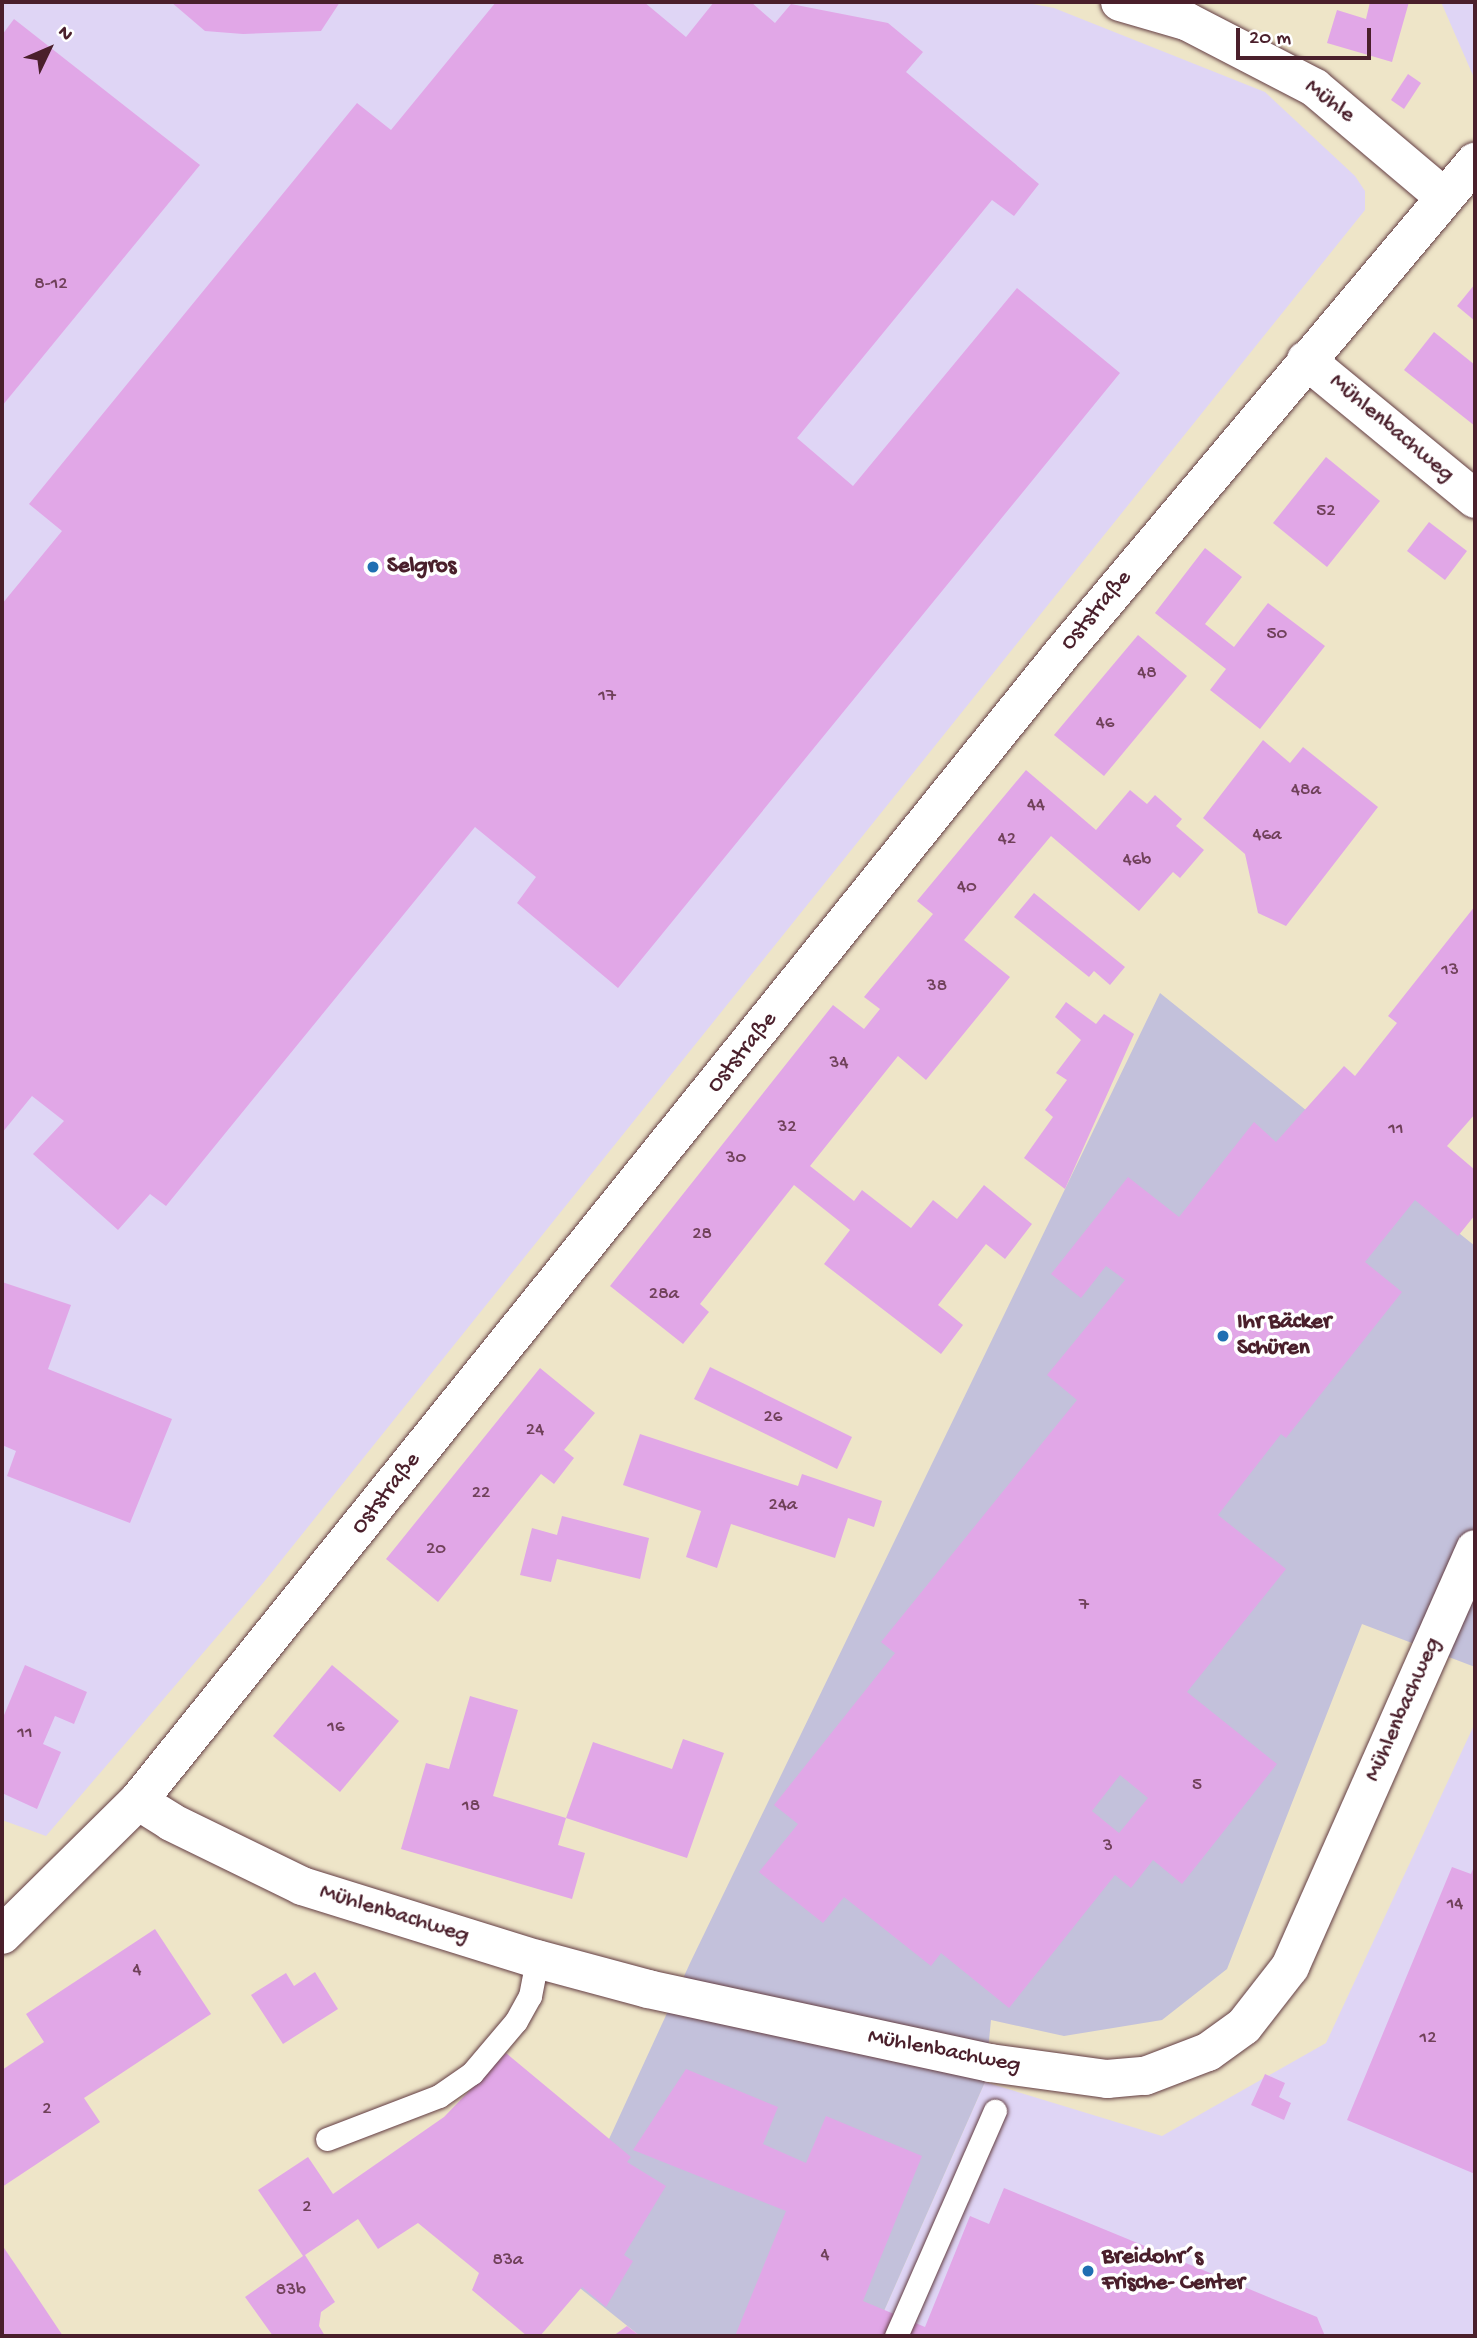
<!DOCTYPE html>
<meta charset="utf-8">
<style>
body{margin:0}
#map{position:relative;width:1477px;height:2338px;overflow:hidden;background:#eee5c8;font-family:"Gochi Hand",sans-serif}
div>[style]{position:absolute}
.built>*{inset:0;background:#dfd5f5}
.industrial>*{inset:0;background:#c3c1db}
.building>*{inset:0;background:#e1a7e7}
.roads{filter:drop-shadow(0 0 2px #633d43) drop-shadow(0 0 2px #633d43)}
.lane>*{height:23px;margin:-11.5px;padding:0 11.5px;transform-origin:11.5px;border-radius:11.5px;background:#fff}
.street>*{height:38px;margin:-19px;padding:0 19px;transform-origin:19px;border-radius:19px;background:#fff}
.dots>*{width:19px;height:19px;translate:-50% -50%;box-sizing:border-box;border:4px solid #fff;border-radius:50%}
span{translate:-50% -50%;white-space:nowrap;text-align:center;line-height:1.15;-webkit-text-stroke:7px #fff;paint-order:stroke}
.number-label{font-size:19px;color:#70415a}
.number-label span{-webkit-text-stroke-width:0}
.street-label{font-size:23px;color:#4a1f2b}
.poi-label{font-size:23px;color:#4a1f2b;font-weight:700}
.left{translate:0 -50%;text-align:left}
.frame{position:absolute;inset:0;border:4px solid #4a1f2b;pointer-events:none}
.north{position:absolute;left:14px;top:14px;width:70px;height:70px;-webkit-text-stroke:5px #fff;paint-order:stroke;rotate:46deg;font-size:19px;font-weight:700;line-height:28px;text-align:center;color:#4a1f2b}
.north::after{content:'';display:block;margin:auto;width:24px;height:32px;background:#4a1f2b;clip-path:polygon(50% 0,100% 100%,50% 72%,0 100%)}
.scale{position:absolute;left:1236px;top:28px;width:135px;height:32px;box-sizing:border-box;border:4px solid #4a1f2b;border-top:0;padding-left:9px;font-size:21px;line-height:24px;white-space:nowrap;color:#4a1f2b;-webkit-text-stroke:5px #fff;paint-order:stroke}
</style>
<div id="map">
<div class="built">
<div style="clip-path:polygon(2px 2px,1022px 2px,1054px 8px,1265px 92px,1355px 176px,1365px 191px,1365px 210px,263px 1583px,46px 1836px,2px 1820px)"></div>
<div style="clip-path:polygon(1441px 2px,1475px 2px,1475px 80px)"></div>
<div style="clip-path:polygon(1475px 1723px,1475px 2336px,873px 2336px,985px 2082px,1162px 2136px,1326px 2043px)"></div>
</div>
<div class="industrial">
<div style="clip-path:polygon(1160px 993px,1475px 1246px,1475px 1667px,1362px 1624px,1227px 1969px,1162px 2020px,1064px 2036px,991px 2020px,985px 2082px,873px 2336px,640px 2336px,551px 2265px,691px 1961px)"></div>
</div>
<div class="building">
<div style="clip-path:polygon(171px 2px,340px 2px,321px 31px,243px 34px,205px 31px)"></div>
<div style="clip-path:polygon(496px 2px,644px 2px,686px 37px,714px 2px,751px 2px,775px 23px,791px 4px,888px 23px,923px 52px,906px 72px,1039px 184px,1014px 216px,992px 200px,797px 438px,853px 486px,1017px 288px,1120px 373px,618px 988px,517px 903px,536px 877px,475px 827px,166px 1206px,150px 1194px,118px 1230px,33px 1154px,64px 1121px,32px 1096px,2px 1133px,2px 604px,62px 531px,29px 504px,357px 103px,391px 130px)"></div>
<div style="clip-path:polygon(1370px 2px,1409px 2px,1392px 62px,1327px 43px,1337px 10px,1366px 19px)"></div>
<div style="clip-path:polygon(14px 19px,200px 165px,2px 406px,2px 35px)"></div>
<div style="clip-path:polygon(1408px 74px,1421px 83px,1404px 109px,1391px 100px)"></div>
<div style="clip-path:polygon(1475px 284px,1475px 321px,1457px 306px)"></div>
<div style="clip-path:polygon(1434px 332px,1475px 365px,1475px 426px,1404px 370px)"></div>
<div style="clip-path:polygon(1326px 457px,1380px 501px,1327px 567px,1273px 523px)"></div>
<div style="clip-path:polygon(1429px 522px,1467px 551px,1445px 580px,1407px 551px)"></div>
<div style="clip-path:polygon(1205px 548px,1242px 577px,1205px 624px,1234px 647px,1268px 603px,1325px 646px,1260px 729px,1210px 690px,1226px 669px,1155px 613px)"></div>
<div style="clip-path:polygon(1138px 635px,1187px 676px,1104px 776px,1054px 735px)"></div>
<div style="clip-path:polygon(1263px 740px,1290px 763px,1303px 747px,1378px 807px,1286px 926px,1258px 913px,1245px 854px,1203px 818px)"></div>
<div style="clip-path:polygon(1026px 770px,1096px 830px,1130px 790px,1147px 804px,1155px 795px,1182px 819px,1176px 826px,1204px 850px,1180px 878px,1173px 872px,1139px 911px,1051px 836px,964px 940px,1010px 977px,926px 1080px,898px 1056px,810px 1166px,854px 1201px,862px 1190px,911px 1228px,933px 1200px,957px 1219px,984px 1185px,1032px 1224px,1005px 1259px,986px 1244px,938px 1305px,963px 1325px,941px 1354px,824px 1264px,850px 1230px,794px 1185px,700px 1304px,709px 1312px,683px 1344px,610px 1286px,833px 1005px,864px 1029px,880px 1009px,864px 997px,933px 914px,917px 901px)"></div>
<div style="clip-path:polygon(1034px 893px,1125px 967px,1110px 985px,1094px 971px,1089px 977px,1014px 917px)"></div>
<div style="clip-path:polygon(evenodd,1475px 906px,1475px 1114px,1447px 1146px,1475px 1170px,1475px 1215px,1458px 1236px,1415px 1200px,1365px 1262px,1402px 1292px,1286px 1438px,1281px 1434px,1218px 1515px,1286px 1569px,1187px 1692px,1277px 1764px,1182px 1884px,1153px 1860px,1131px 1888px,1115px 1875px,1009px 2008px,941px 1953px,931px 1966px,844px 1897px,823px 1923px,759px 1872px,798px 1824px,774px 1805px,895px 1653px,881px 1642px,1077px 1400px,1047px 1375px,1125px 1280px,1106px 1266px,1081px 1298px,1051px 1274px,1128px 1177px,1179px 1217px,1254px 1122px,1276px 1142px,1344px 1066px,1355px 1076px,1397px 1023px,1388px 1016px,1475px 906px,1120px 1775px,1148px 1798px,1119px 1833px,1092px 1811px,1120px 1775px)"></div>
<div style="clip-path:polygon(1066px 1002px,1096px 1024px,1104px 1014px,1134px 1034px,1065px 1189px,1024px 1158px,1053px 1117px,1045px 1110px,1067px 1080px,1056px 1073px,1081px 1040px,1055px 1017px)"></div>
<div style="clip-path:polygon(2px 1282px,71px 1305px,48px 1369px,172px 1419px,130px 1523px,7px 1476px,16px 1451px,2px 1445px)"></div>
<div style="clip-path:polygon(710px 1367px,852px 1437px,837px 1469px,694px 1399px)"></div>
<div style="clip-path:polygon(540px 1368px,595px 1413px,564px 1450px,574px 1458px,554px 1484px,541px 1474px,438px 1602px,386px 1559px)"></div>
<div style="clip-path:polygon(640px 1434px,798px 1486px,802px 1474px,882px 1501px,874px 1527px,848px 1518px,835px 1558px,731px 1524px,717px 1568px,686px 1557px,701px 1511px,623px 1485px)"></div>
<div style="clip-path:polygon(562px 1516px,649px 1538px,640px 1579px,557px 1559px,551px 1582px,520px 1575px,532px 1528px,557px 1535px)"></div>
<div style="clip-path:polygon(25px 1665px,87px 1692px,74px 1724px,55px 1716px,43px 1744px,61px 1752px,37px 1809px,2px 1793px,2px 1720px)"></div>
<div style="clip-path:polygon(332px 1665px,399px 1721px,340px 1792px,273px 1736px)"></div>
<div style="clip-path:polygon(470px 1696px,518px 1710px,493px 1796px,566px 1818px,558px 1845px,585px 1853px,572px 1899px,401px 1849px,426px 1763px,449px 1769px)"></div>
<div style="clip-path:polygon(683px 1739px,724px 1753px,687px 1858px,566px 1818px,593px 1742px,672px 1769px)"></div>
<div style="clip-path:polygon(1475px 1864px,1475px 2174px,1347px 2120px,1452px 1867px,1471px 1874px)"></div>
<div style="clip-path:polygon(155px 1929px,211px 2014px,84px 2098px,100px 2122px,2px 2187px,2px 2070px,44px 2042px,26px 2014px)"></div>
<div style="clip-path:polygon(315px 1972px,338px 2009px,283px 2044px,251px 1995px,286px 1973px,294px 1986px)"></div>
<div style="clip-path:polygon(506px 2053px,631px 2157px,627px 2162px,666px 2186px,624px 2255px,633px 2261px,606px 2307px,582px 2287px,540px 2336px,527px 2336px,472px 2290px,479px 2273px,418px 2223px,378px 2249px,358px 2219px,305px 2255px,335px 2302px,321px 2312px,319px 2326px,325px 2336px,273px 2336px,245px 2297px,303px 2256px,258px 2190px,308px 2157px,333px 2194px,444px 2117px)"></div>
<div style="clip-path:polygon(686px 2069px,778px 2107px,763px 2144px,806px 2163px,826px 2116px,922px 2156px,863px 2301px,925px 2327px,970px 2216px,989px 2224px,1004px 2188px,1317px 2317px,1325px 2336px,735px 2336px,786px 2211px,633px 2150px)"></div>
<div style="clip-path:polygon(1265px 2074px,1285px 2083px,1279px 2097px,1291px 2103px,1284px 2120px,1251px 2105px)"></div>
<div style="clip-path:polygon(2px 2245px,19px 2270px,63px 2336px,2px 2336px)"></div>
<div style="clip-path:polygon(627px 2326px,640px 2336px,613px 2336px)"></div>
</div>
<div class="roads">
<div class="lane">
<div style="left:327px;top:2139px;width:120px;rotate:-21deg"></div>
<div style="left:439px;top:2096px;width:40px;rotate:-34.9deg"></div>
<div style="left:472px;top:2073px;width:68px;rotate:-49.8deg"></div>
<div style="left:516px;top:2021px;width:29px;rotate:-61deg"></div>
<div style="left:530px;top:1996px;width:38px;rotate:-79deg"></div>
<div style="left:896px;top:2336px;width:246px;rotate:-66.3deg"></div>
</div>
<div class="street">
<div style="left:1120px;top:2px;width:69px;rotate:16.1deg"></div>
<div style="left:1186px;top:21px;width:145px;rotate:27.4deg"></div>
<div style="left:1315px;top:88px;width:169px;rotate:40.2deg"></div>
<div style="left:1306px;top:360px;width:219px;rotate:39.4deg"></div>
<div style="left:138px;top:1801px;width:39px;rotate:32deg"></div>
<div style="left:171px;top:1822px;width:146px;rotate:26deg"></div>
<div style="left:302px;top:1886px;width:246px;rotate:17.3deg"></div>
<div style="left:537px;top:1959px;width:115px;rotate:15.1deg"></div>
<div style="left:648px;top:1989px;width:350px;rotate:12.2deg"></div>
<div style="left:990px;top:2063px;width:118px;rotate:7.8deg"></div>
<div style="left:1107px;top:2079px;width:38px;rotate:-5deg"></div>
<div style="left:1145px;top:2076px;width:67px;rotate:-20.9deg"></div>
<div style="left:1208px;top:2052px;width:44px;rotate:-35.8deg"></div>
<div style="left:1244px;top:2026px;width:75px;rotate:-52.1deg"></div>
<div style="left:1290px;top:1967px;width:457px;rotate:-66.1deg"></div>
<div style="left:2px;top:1935px;width:191px;rotate:-44.6deg"></div>
<div style="left:138px;top:1801px;width:1469px;rotate:-51.16deg"></div>
<div style="left:1059px;top:657px;width:647px;rotate:-49.96deg"></div>
</div>
</div>
<div class="dots">
<div style="left:373px;top:567px;background:#1f6fb2"></div>
<div style="left:1223px;top:1336px;background:#1f6fb2"></div>
<div style="left:1088px;top:2271px;background:#1f6fb2"></div>
</div>
<div class="number-label">
<span style="left:51px;top:285px">8-12</span>
<span style="left:1326px;top:512px">52</span>
<span style="left:1277px;top:635px">50</span>
<span style="left:1147px;top:674px">48</span>
<span style="left:607px;top:697px">17</span>
<span style="left:1105px;top:724px">46</span>
<span style="left:1306px;top:791px">48a</span>
<span style="left:1036px;top:806px">44</span>
<span style="left:1267px;top:836px">46a</span>
<span style="left:1007px;top:840px">42</span>
<span style="left:1137px;top:861px">46b</span>
<span style="left:967px;top:888px">40</span>
<span style="left:1450px;top:971px">13</span>
<span style="left:937px;top:987px">38</span>
<span style="left:839px;top:1064px">34</span>
<span style="left:787px;top:1128px">32</span>
<span style="left:1396px;top:1130px">11</span>
<span style="left:736px;top:1159px">30</span>
<span style="left:702px;top:1235px">28</span>
<span style="left:664px;top:1295px">28a</span>
<span style="left:773px;top:1418px">26</span>
<span style="left:535px;top:1431px">24</span>
<span style="left:481px;top:1494px">22</span>
<span style="left:783px;top:1506px">24a</span>
<span style="left:436px;top:1550px">20</span>
<span style="left:1084px;top:1606px">7</span>
<span style="left:336px;top:1728px">16</span>
<span style="left:25px;top:1734px">11</span>
<span style="left:1197px;top:1786px">5</span>
<span style="left:471px;top:1807px">18</span>
<span style="left:1108px;top:1847px">3</span>
<span style="left:1455px;top:1905px">14</span>
<span style="left:137px;top:1971px">4</span>
<span style="left:1428px;top:2039px">12</span>
<span style="left:47px;top:2110px">2</span>
<span style="left:307px;top:2208px">2</span>
<span style="left:825px;top:2256px">4</span>
<span style="left:508px;top:2261px">83a</span>
<span style="left:291px;top:2291px">83b</span>
</div>
<div class="street-label">
<span style="left:1329px;top:102px;rotate:37deg">Mühle</span>
<span style="left:1391px;top:429px;rotate:40deg">Mühlenbachweg</span>
<span style="left:1097px;top:611px;rotate:-50deg">Oststraße</span>
<span style="left:743px;top:1053px;rotate:-51deg">Oststraße</span>
<span style="left:387px;top:1494px;rotate:-52deg">Oststraße</span>
<span style="left:1404px;top:1710px;rotate:-66deg">Mühlenbachweg</span>
<span style="left:394px;top:1915px;rotate:17deg">Mühlenbachweg</span>
<span style="left:944px;top:2052px;rotate:11deg">Mühlenbachweg</span>
</div>
<div class="poi-label">
<span class="left" style="left:387px;top:567px">Selgros</span>
<span class="left" style="left:1237px;top:1336px">Ihr Bäcker<br>Schüren</span>
<span class="left" style="left:1102px;top:2271px">Breidohr´s<br>Frische- Center</span>
</div>
<div class="frame"></div>
<div class="north">N</div>
<div class="scale">20 m</div>
</div>
